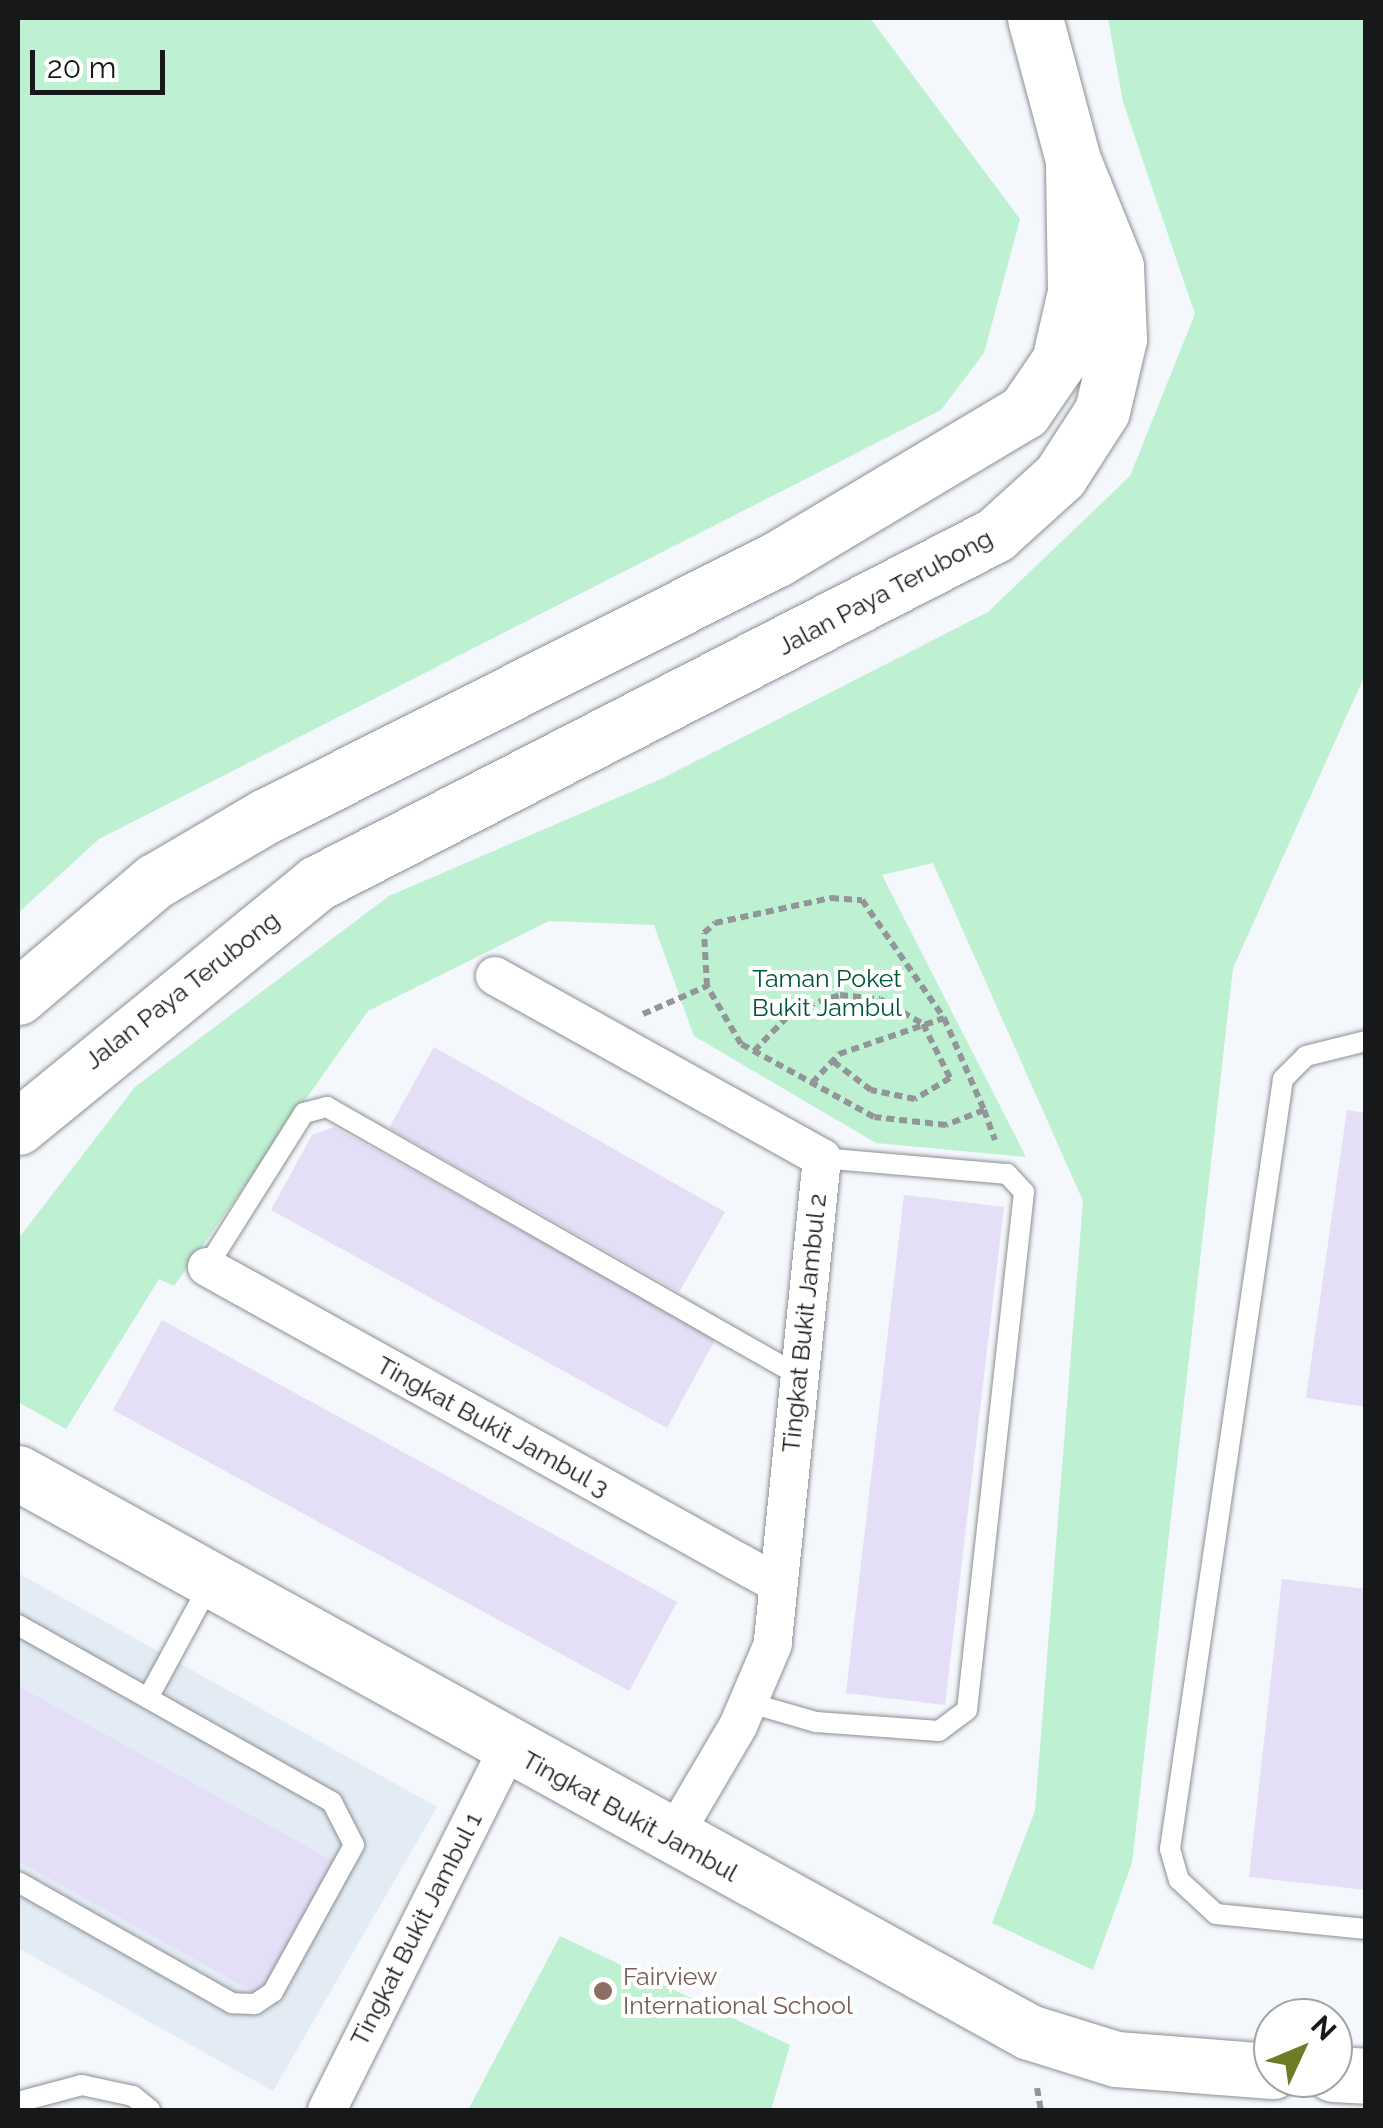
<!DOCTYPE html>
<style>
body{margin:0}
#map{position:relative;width:1383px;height:2128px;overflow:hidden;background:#f4f7fb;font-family:Raleway,sans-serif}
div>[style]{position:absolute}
.built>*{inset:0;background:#e3ebf5}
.green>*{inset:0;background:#bef0d2}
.building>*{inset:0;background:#e5def7}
.path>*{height:6px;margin-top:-3px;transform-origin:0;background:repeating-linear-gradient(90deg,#939699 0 8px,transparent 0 13px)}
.roads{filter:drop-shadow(0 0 2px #8c8f93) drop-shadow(0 0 2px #8c8f93)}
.service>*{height:20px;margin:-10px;padding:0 10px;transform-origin:10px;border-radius:10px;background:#fff}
.minor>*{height:38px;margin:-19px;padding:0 19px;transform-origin:19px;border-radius:19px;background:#fff}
.secondary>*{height:55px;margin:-27.5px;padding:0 27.5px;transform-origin:27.5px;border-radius:27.5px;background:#fff}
.primary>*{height:55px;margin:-27.5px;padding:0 27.5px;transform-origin:27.5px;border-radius:27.5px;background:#fff}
.dots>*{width:28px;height:28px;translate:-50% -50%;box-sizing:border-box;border:5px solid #fff;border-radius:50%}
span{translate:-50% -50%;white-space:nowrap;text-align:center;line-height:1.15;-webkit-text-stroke:8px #fff;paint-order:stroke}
.street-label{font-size:25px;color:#161819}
.park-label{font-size:25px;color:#005734}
.education-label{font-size:25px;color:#785e54}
.left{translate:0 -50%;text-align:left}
.frame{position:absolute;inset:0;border:20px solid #161819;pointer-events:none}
.north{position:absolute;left:1253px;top:1998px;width:100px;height:100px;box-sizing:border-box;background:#fff;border:2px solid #a2a3a3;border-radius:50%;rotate:46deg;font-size:28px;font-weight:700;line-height:40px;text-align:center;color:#161819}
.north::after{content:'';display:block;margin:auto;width:35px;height:45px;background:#707b26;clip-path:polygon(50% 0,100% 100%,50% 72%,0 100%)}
.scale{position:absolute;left:30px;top:50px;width:135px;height:45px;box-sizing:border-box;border:5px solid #161819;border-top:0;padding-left:12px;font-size:30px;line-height:35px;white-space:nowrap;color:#161819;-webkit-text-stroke:8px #fff;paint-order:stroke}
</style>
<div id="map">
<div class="built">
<div style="clip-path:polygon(18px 1573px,437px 1807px,273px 2091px,18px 1948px)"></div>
</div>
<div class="green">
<div style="clip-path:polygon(18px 18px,870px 18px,1020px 219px,984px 353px,941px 410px,99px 839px,18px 913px)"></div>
<div style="clip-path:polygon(1108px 18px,1365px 18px,1365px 675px,1233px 968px,1132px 1863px,1093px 1970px,992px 1923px,1035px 1811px,1083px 1201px,933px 863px,882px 875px,1026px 1157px,876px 1143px,694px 1036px,654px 925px,549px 921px,368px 1011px,174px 1286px,159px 1279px,66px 1429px,18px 1402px,18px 1239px,135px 1087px,389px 896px,661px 779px,988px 612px,1130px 476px,1195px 314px,1123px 102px)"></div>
<div style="clip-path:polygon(560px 1936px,790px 2045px,771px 2110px,468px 2110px)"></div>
</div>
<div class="building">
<div style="clip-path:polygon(434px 1047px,725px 1212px,679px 1292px,389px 1128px)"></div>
<div style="clip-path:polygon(1347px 1110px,1366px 1113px,1366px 1407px,1306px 1398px)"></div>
<div style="clip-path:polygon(334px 1127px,716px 1338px,667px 1428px,271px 1210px,312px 1135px)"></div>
<div style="clip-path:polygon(904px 1195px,1004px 1207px,945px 1705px,846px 1693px)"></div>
<div style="clip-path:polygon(162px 1320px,677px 1602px,629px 1691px,113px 1410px)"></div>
<div style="clip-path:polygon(1282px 1579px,1366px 1589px,1366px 1890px,1249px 1877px)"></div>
<div style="clip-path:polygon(18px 1686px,333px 1861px,259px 1995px,18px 1861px)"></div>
</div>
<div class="path">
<div style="left:643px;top:1014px;width:70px;rotate:-23.6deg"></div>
<div style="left:754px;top:1051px;width:57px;rotate:-45.7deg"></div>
<div style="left:794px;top:1010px;width:48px;rotate:-18.1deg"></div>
<div style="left:840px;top:995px;width:40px;rotate:5.7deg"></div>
<div style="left:880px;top:999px;width:50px;rotate:30.2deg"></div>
<div style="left:923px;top:1024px;width:60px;rotate:63.4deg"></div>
<div style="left:950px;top:1078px;width:41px;rotate:149deg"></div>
<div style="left:915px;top:1099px;width:45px;rotate:-168.4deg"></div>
<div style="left:871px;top:1090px;width:51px;rotate:-142.9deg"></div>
<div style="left:812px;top:1083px;width:40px;rotate:-47deg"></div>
<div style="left:839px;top:1054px;width:111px;rotate:-18.9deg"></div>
<div style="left:984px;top:1110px;width:41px;rotate:158.5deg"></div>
<div style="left:946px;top:1125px;width:72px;rotate:-173.7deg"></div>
<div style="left:874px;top:1117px;width:152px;rotate:-151.2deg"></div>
<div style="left:741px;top:1044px;width:67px;rotate:-120.4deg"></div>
<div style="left:707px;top:986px;width:53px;rotate:-93.2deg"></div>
<div style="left:704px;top:933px;width:15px;rotate:-42deg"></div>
<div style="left:715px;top:923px;width:119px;rotate:-12.2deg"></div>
<div style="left:831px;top:898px;width:31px;rotate:4deg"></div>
<div style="left:862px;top:900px;width:144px;rotate:55.2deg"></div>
<div style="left:944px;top:1018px;width:100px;rotate:66.5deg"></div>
<div style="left:984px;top:1110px;width:32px;rotate:70deg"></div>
<div style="left:1037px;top:2088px;width:22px;rotate:80deg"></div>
</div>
<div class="roads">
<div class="service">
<div style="left:1366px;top:1041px;width:62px;rotate:166deg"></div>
<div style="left:1306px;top:1056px;width:33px;rotate:135deg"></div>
<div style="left:1283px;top:1079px;width:778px;rotate:98.35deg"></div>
<div style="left:1170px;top:1849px;width:32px;rotate:74deg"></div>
<div style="left:1179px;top:1880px;width:50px;rotate:42.6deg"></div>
<div style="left:1216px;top:1914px;width:151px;rotate:5.7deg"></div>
<div style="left:207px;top:1267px;width:182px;rotate:-57.8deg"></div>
<div style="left:304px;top:1113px;width:24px;rotate:-15deg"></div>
<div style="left:327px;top:1107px;width:540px;rotate:29.65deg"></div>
<div style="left:18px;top:1625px;width:360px;rotate:29.4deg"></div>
<div style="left:332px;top:1802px;width:48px;rotate:62.9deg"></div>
<div style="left:354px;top:1845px;width:168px;rotate:118.9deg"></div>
<div style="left:273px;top:1992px;width:22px;rotate:146deg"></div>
<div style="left:255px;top:2004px;width:23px;rotate:-178deg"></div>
<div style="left:232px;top:2003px;width:246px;rotate:-150.5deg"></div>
<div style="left:148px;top:1698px;width:130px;rotate:-61.5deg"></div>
<div style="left:750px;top:1703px;width:69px;rotate:16.1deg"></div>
<div style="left:816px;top:1722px;width:123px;rotate:4.2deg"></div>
<div style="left:939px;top:1731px;width:35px;rotate:-37deg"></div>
<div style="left:967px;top:1710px;width:521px;rotate:-83.72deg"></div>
<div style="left:1024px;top:1192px;width:25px;rotate:-133deg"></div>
<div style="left:1007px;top:1174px;width:186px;rotate:-175.1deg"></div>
<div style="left:18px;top:2102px;width:66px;rotate:-14.9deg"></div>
<div style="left:82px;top:2085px;width:52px;rotate:12.2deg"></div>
<div style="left:133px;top:2096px;width:22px;rotate:39deg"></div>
</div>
<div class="minor">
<div style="left:495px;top:976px;width:374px;rotate:29.1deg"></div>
<div style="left:822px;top:1158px;width:488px;rotate:95.8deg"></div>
<div style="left:773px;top:1644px;width:89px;rotate:113.1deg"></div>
<div style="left:738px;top:1726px;width:130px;rotate:120.5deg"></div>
<div style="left:207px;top:1267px;width:653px;rotate:29.04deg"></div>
<div style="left:327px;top:2110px;width:404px;rotate:-63.4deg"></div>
</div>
<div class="secondary">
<div style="left:18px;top:997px;width:180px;rotate:-40.3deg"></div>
<div style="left:155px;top:881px;width:129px;rotate:-30.4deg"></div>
<div style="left:266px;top:816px;width:572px;rotate:-26.7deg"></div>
<div style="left:777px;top:559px;width:287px;rotate:-30.8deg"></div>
<div style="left:1024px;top:412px;width:62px;rotate:-55.5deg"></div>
<div style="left:1059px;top:361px;width:71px;rotate:-76.9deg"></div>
<div style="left:1075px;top:292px;width:129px;rotate:-90.9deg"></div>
<div style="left:18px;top:1127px;width:386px;rotate:-39.2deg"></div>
<div style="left:317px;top:883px;width:762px;rotate:-27.17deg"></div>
<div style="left:995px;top:535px;width:88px;rotate:-42.2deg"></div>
<div style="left:1060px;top:476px;width:77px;rotate:-57.1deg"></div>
<div style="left:1102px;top:411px;width:74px;rotate:-76.7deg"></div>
<div style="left:1119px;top:339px;width:73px;rotate:-92.4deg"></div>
<div style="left:1116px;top:266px;width:114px;rotate:-112.1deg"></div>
<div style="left:1073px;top:160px;width:147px;rotate:-105deg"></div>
</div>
<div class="primary">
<div style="left:18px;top:1473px;width:1155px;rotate:28.94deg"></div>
<div style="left:1029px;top:2032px;width:91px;rotate:17.2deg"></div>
<div style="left:1116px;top:2059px;width:157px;rotate:4.4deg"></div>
<div style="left:1333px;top:2074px;width:33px;rotate:3deg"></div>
</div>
</div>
<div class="dots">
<div style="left:603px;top:1991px;background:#8d6e63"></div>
</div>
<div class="street-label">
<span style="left:885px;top:592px;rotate:-28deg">Jalan Paya Terubong</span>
<span style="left:182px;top:990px;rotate:-38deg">Jalan Paya Terubong</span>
<span style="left:804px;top:1323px;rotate:-84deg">Tingkat Bukit Jambul 2</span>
<span style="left:493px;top:1426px;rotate:29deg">Tingkat Bukit Jambul 3</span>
<span style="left:630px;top:1816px;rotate:29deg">Tingkat Bukit Jambul</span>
<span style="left:416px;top:1929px;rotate:-63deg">Tingkat Bukit Jambul 1</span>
</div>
<div class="park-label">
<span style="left:827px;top:993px">Taman Poket<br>Bukit Jambul</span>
</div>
<div class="education-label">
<span class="left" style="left:623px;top:1991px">Fairview<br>International School</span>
</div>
<div class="frame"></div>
<div class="north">N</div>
<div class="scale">20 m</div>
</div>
